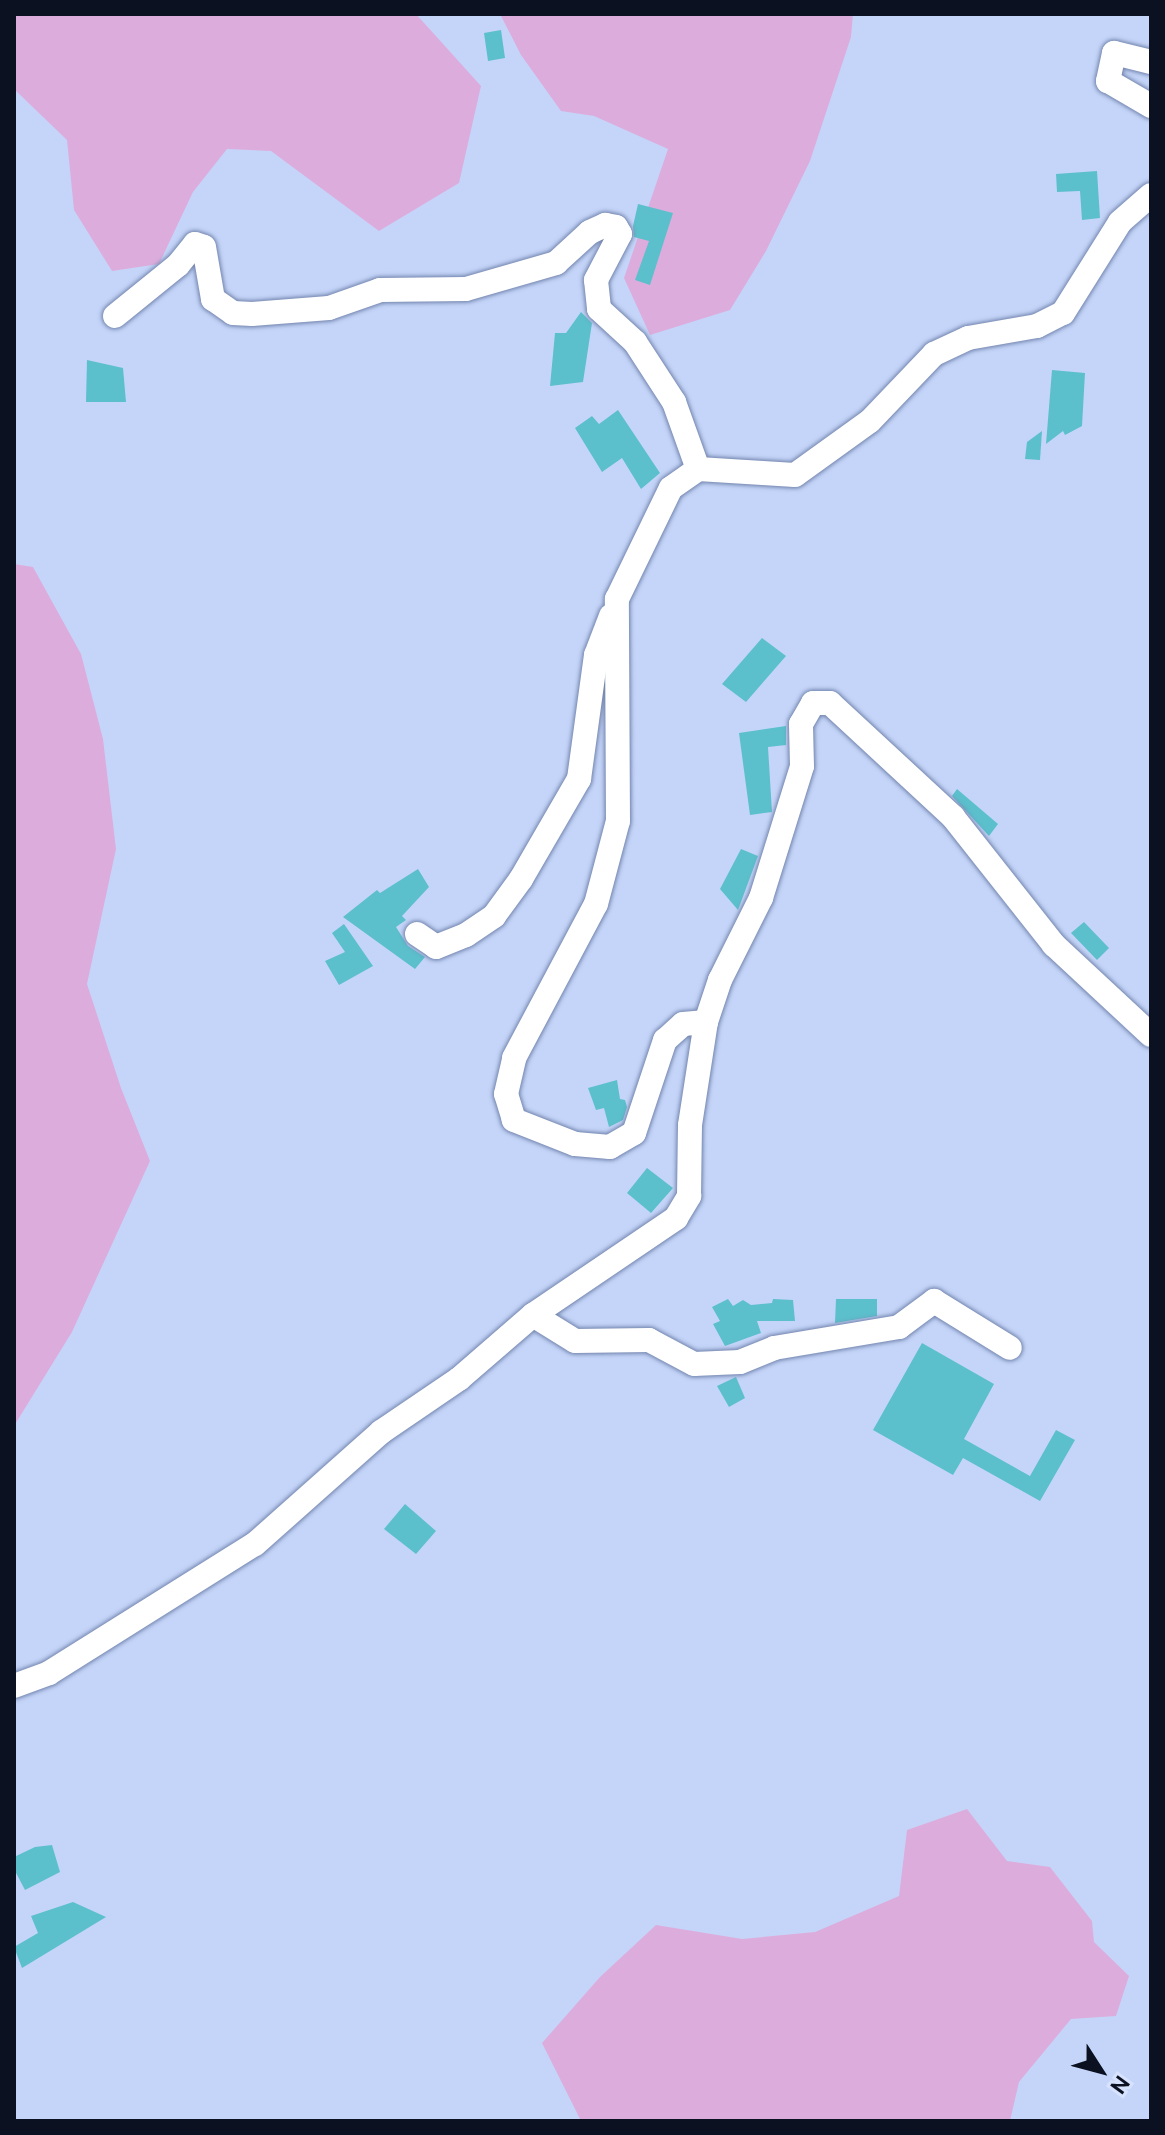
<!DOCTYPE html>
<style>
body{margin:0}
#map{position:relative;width:1165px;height:2135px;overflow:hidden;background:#c5d5f9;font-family:Ubuntu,sans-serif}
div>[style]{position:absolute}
.green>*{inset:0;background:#dcaddc}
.building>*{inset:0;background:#5cbfcc}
.roads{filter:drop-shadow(0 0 2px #7385ae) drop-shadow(0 0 2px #7385ae)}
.minor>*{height:24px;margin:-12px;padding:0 12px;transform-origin:12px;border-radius:12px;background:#fff}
span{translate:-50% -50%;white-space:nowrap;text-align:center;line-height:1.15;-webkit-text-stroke:7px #d6e2fe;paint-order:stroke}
.frame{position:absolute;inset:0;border:16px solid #0b1121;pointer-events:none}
.north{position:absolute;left:1061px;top:2031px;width:80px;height:80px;-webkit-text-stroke:6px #d6e2fe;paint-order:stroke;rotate:126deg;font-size:22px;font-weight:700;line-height:32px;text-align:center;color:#0b1121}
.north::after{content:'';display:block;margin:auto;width:28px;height:36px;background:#0b1121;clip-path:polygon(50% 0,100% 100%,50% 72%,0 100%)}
</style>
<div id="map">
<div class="green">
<div style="clip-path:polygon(14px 14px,416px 14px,481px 86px,459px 183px,379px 231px,271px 151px,227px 149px,193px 192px,159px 264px,112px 271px,74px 210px,67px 140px,14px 89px)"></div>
<div style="clip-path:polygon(500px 14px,853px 14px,851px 37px,810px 161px,766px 251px,730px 310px,650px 335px,624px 278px,668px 149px,594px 116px,561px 111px,521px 55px)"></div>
<div style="clip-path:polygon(14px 564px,33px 567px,81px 654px,103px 739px,116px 849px,87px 984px,121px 1088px,150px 1161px,72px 1332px,14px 1426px)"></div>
<div style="clip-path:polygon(967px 1809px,1007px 1861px,1050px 1867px,1092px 1921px,1094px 1942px,1129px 1976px,1116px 2016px,1071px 2019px,1019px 2082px,1010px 2121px,581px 2121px,542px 2043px,600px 1977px,656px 1925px,742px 1939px,815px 1932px,899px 1896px,907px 1830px)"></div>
</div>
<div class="building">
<div style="clip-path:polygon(501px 30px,505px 58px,488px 61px,484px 33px)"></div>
<div style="clip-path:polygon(1097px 171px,1100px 218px,1082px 220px,1080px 191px,1057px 192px,1056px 174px)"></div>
<div style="clip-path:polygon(638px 204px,673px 213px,650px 285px,635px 280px,649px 241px,634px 237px,633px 226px)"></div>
<div style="clip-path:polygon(581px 312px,592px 323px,583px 382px,550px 386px,555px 333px,566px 333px)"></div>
<div style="clip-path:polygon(87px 360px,123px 368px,126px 402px,86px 402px)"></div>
<div style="clip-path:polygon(1052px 370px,1085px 373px,1082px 426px,1065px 435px,1063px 431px,1046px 444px)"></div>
<div style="clip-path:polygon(618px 410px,660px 473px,641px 489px,622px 458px,602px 472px,575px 428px,592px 416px,599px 424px)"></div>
<div style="clip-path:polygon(1042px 431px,1040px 460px,1025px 459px,1027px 442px)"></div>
<div style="clip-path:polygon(762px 638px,786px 656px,746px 702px,722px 684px)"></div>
<div style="clip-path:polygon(786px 726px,786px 745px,768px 747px,772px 812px,750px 815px,739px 733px)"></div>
<div style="clip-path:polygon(957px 789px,998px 824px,989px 836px,952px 796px)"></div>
<div style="clip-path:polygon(741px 849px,758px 856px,738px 910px,720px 889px)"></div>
<div style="clip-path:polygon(418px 869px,429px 887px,402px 916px,406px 920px,396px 927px,408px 946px,425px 957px,415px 969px,343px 917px,377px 890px,380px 893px)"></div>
<div style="clip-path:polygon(1084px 922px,1109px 948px,1097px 960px,1071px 933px)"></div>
<div style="clip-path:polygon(344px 924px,373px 966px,339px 985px,325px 961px,345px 952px,332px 933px)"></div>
<div style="clip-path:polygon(617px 1080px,620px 1099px,625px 1100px,627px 1107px,623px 1120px,609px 1127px,604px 1108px,596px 1110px,588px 1088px)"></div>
<div style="clip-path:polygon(647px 1168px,673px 1188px,651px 1213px,627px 1193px)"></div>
<div style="clip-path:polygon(728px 1299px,733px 1306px,743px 1300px,751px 1305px,772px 1303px,773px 1299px,793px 1300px,795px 1321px,757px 1321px,761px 1333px,725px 1346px,713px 1324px,720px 1321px,712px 1307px)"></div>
<div style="clip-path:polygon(836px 1299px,877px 1299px,877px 1316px,835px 1323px)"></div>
<div style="clip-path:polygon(922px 1343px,994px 1384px,964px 1439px,1030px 1476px,1056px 1430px,1075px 1440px,1040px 1501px,963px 1458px,953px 1475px,873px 1430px)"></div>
<div style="clip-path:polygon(736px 1377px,745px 1398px,729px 1407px,717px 1386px)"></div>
<div style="clip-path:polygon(405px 1504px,436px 1531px,416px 1554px,384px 1529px)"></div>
<div style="clip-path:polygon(52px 1845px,60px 1872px,25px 1890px,14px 1869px,14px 1857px,35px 1847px)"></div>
<div style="clip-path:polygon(73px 1902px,106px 1917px,22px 1968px,14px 1947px,38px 1933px,31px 1916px)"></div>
</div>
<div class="roads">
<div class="minor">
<div style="left:1151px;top:62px;width:38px;rotate:-166deg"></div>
<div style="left:1114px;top:53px;width:29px;rotate:102deg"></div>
<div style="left:1108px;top:81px;width:50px;rotate:30.2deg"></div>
<div style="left:115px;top:316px;width:81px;rotate:-39deg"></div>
<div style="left:178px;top:265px;width:27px;rotate:-51deg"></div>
<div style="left:195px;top:244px;width:9px;rotate:18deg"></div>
<div style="left:204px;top:247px;width:53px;rotate:80.2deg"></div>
<div style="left:213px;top:299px;width:24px;rotate:35deg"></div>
<div style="left:233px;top:313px;width:19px;rotate:3deg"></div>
<div style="left:252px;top:314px;width:77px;rotate:-4.5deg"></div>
<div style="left:329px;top:308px;width:54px;rotate:-19.4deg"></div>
<div style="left:380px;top:290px;width:86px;rotate:-0.7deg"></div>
<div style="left:466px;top:289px;width:94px;rotate:-16.1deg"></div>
<div style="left:556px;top:263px;width:46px;rotate:-42.4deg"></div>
<div style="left:590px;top:232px;width:17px;rotate:-25deg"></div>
<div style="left:605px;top:225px;width:11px;rotate:10deg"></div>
<div style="left:616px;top:227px;width:8px;rotate:60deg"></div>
<div style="left:620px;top:234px;width:52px;rotate:117.6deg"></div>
<div style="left:596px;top:280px;width:29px;rotate:84deg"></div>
<div style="left:599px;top:309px;width:49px;rotate:42.5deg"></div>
<div style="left:635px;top:342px;width:72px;rotate:57deg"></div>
<div style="left:674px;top:402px;width:71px;rotate:70.3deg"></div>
<div style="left:417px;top:934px;width:23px;rotate:34deg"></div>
<div style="left:436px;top:947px;width:32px;rotate:-22deg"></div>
<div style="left:466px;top:935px;width:34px;rotate:-34deg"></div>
<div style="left:494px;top:916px;width:46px;rotate:-53.9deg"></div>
<div style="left:521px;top:879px;width:116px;rotate:-59.9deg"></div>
<div style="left:579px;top:779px;width:125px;rotate:-82.2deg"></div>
<div style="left:596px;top:655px;width:42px;rotate:-69deg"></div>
<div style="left:706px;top:1022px;width:44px;rotate:-71.6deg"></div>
<div style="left:720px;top:980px;width:92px;rotate:-63.4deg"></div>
<div style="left:761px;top:898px;width:138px;rotate:-72.7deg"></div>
<div style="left:802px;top:766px;width:42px;rotate:-91.4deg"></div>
<div style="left:801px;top:724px;width:24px;rotate:-60deg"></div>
<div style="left:813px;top:703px;width:17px"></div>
<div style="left:830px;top:703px;width:168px;rotate:42.8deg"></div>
<div style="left:953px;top:817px;width:163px;rotate:51.7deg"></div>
<div style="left:1054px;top:945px;width:132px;rotate:42.9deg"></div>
<div style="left:533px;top:1315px;width:49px;rotate:31.8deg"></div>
<div style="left:575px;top:1341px;width:74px;rotate:-0.8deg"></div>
<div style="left:649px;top:1340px;width:51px;rotate:28.1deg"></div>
<div style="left:694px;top:1364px;width:46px;rotate:-2.5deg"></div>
<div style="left:740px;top:1362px;width:37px;rotate:-22deg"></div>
<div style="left:774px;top:1348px;width:127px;rotate:-9.5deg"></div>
<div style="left:899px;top:1327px;width:44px;rotate:-36.6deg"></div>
<div style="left:934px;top:1301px;width:89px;rotate:31.7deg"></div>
<div style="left:14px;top:1686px;width:37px;rotate:-20deg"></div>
<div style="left:49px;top:1673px;width:243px;rotate:-32.1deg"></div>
<div style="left:255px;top:1544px;width:169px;rotate:-41.6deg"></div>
<div style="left:381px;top:1432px;width:94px;rotate:-34.2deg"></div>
<div style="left:459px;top:1379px;width:98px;rotate:-40.9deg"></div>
<div style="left:533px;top:1315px;width:173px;rotate:-34.1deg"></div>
<div style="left:676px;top:1218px;width:26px;rotate:-59deg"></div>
<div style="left:689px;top:1196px;width:71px;rotate:-89.2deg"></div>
<div style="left:690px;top:1125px;width:104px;rotate:-81.2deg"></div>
<div style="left:706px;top:1022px;width:23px;rotate:175deg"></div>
<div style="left:683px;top:1024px;width:24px;rotate:138deg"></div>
<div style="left:665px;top:1040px;width:98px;rotate:108.4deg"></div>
<div style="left:634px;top:1133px;width:28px;rotate:150deg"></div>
<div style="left:610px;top:1147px;width:35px;rotate:-175deg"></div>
<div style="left:575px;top:1144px;width:66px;rotate:-158.5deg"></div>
<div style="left:514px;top:1120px;width:27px;rotate:-107deg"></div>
<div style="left:506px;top:1094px;width:37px;rotate:-77deg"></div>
<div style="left:514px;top:1058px;width:174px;rotate:-62deg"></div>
<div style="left:596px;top:904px;width:86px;rotate:-75.2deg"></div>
<div style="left:618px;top:821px;width:222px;rotate:-90.3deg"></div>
<div style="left:617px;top:599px;width:123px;rotate:-64.1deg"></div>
<div style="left:671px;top:488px;width:33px;rotate:-35deg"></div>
<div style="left:698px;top:469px;width:97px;rotate:3.5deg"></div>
<div style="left:795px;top:475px;width:92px;rotate:-35.8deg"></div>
<div style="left:870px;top:421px;width:93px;rotate:-46.3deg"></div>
<div style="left:934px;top:354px;width:38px;rotate:-25deg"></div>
<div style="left:968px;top:338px;width:70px;rotate:-9.9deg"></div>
<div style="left:1037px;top:326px;width:29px;rotate:-27deg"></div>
<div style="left:1063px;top:313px;width:107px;rotate:-57.9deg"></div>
<div style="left:1120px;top:222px;width:41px;rotate:-41.1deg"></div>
</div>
</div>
<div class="frame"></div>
<div class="north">N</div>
</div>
